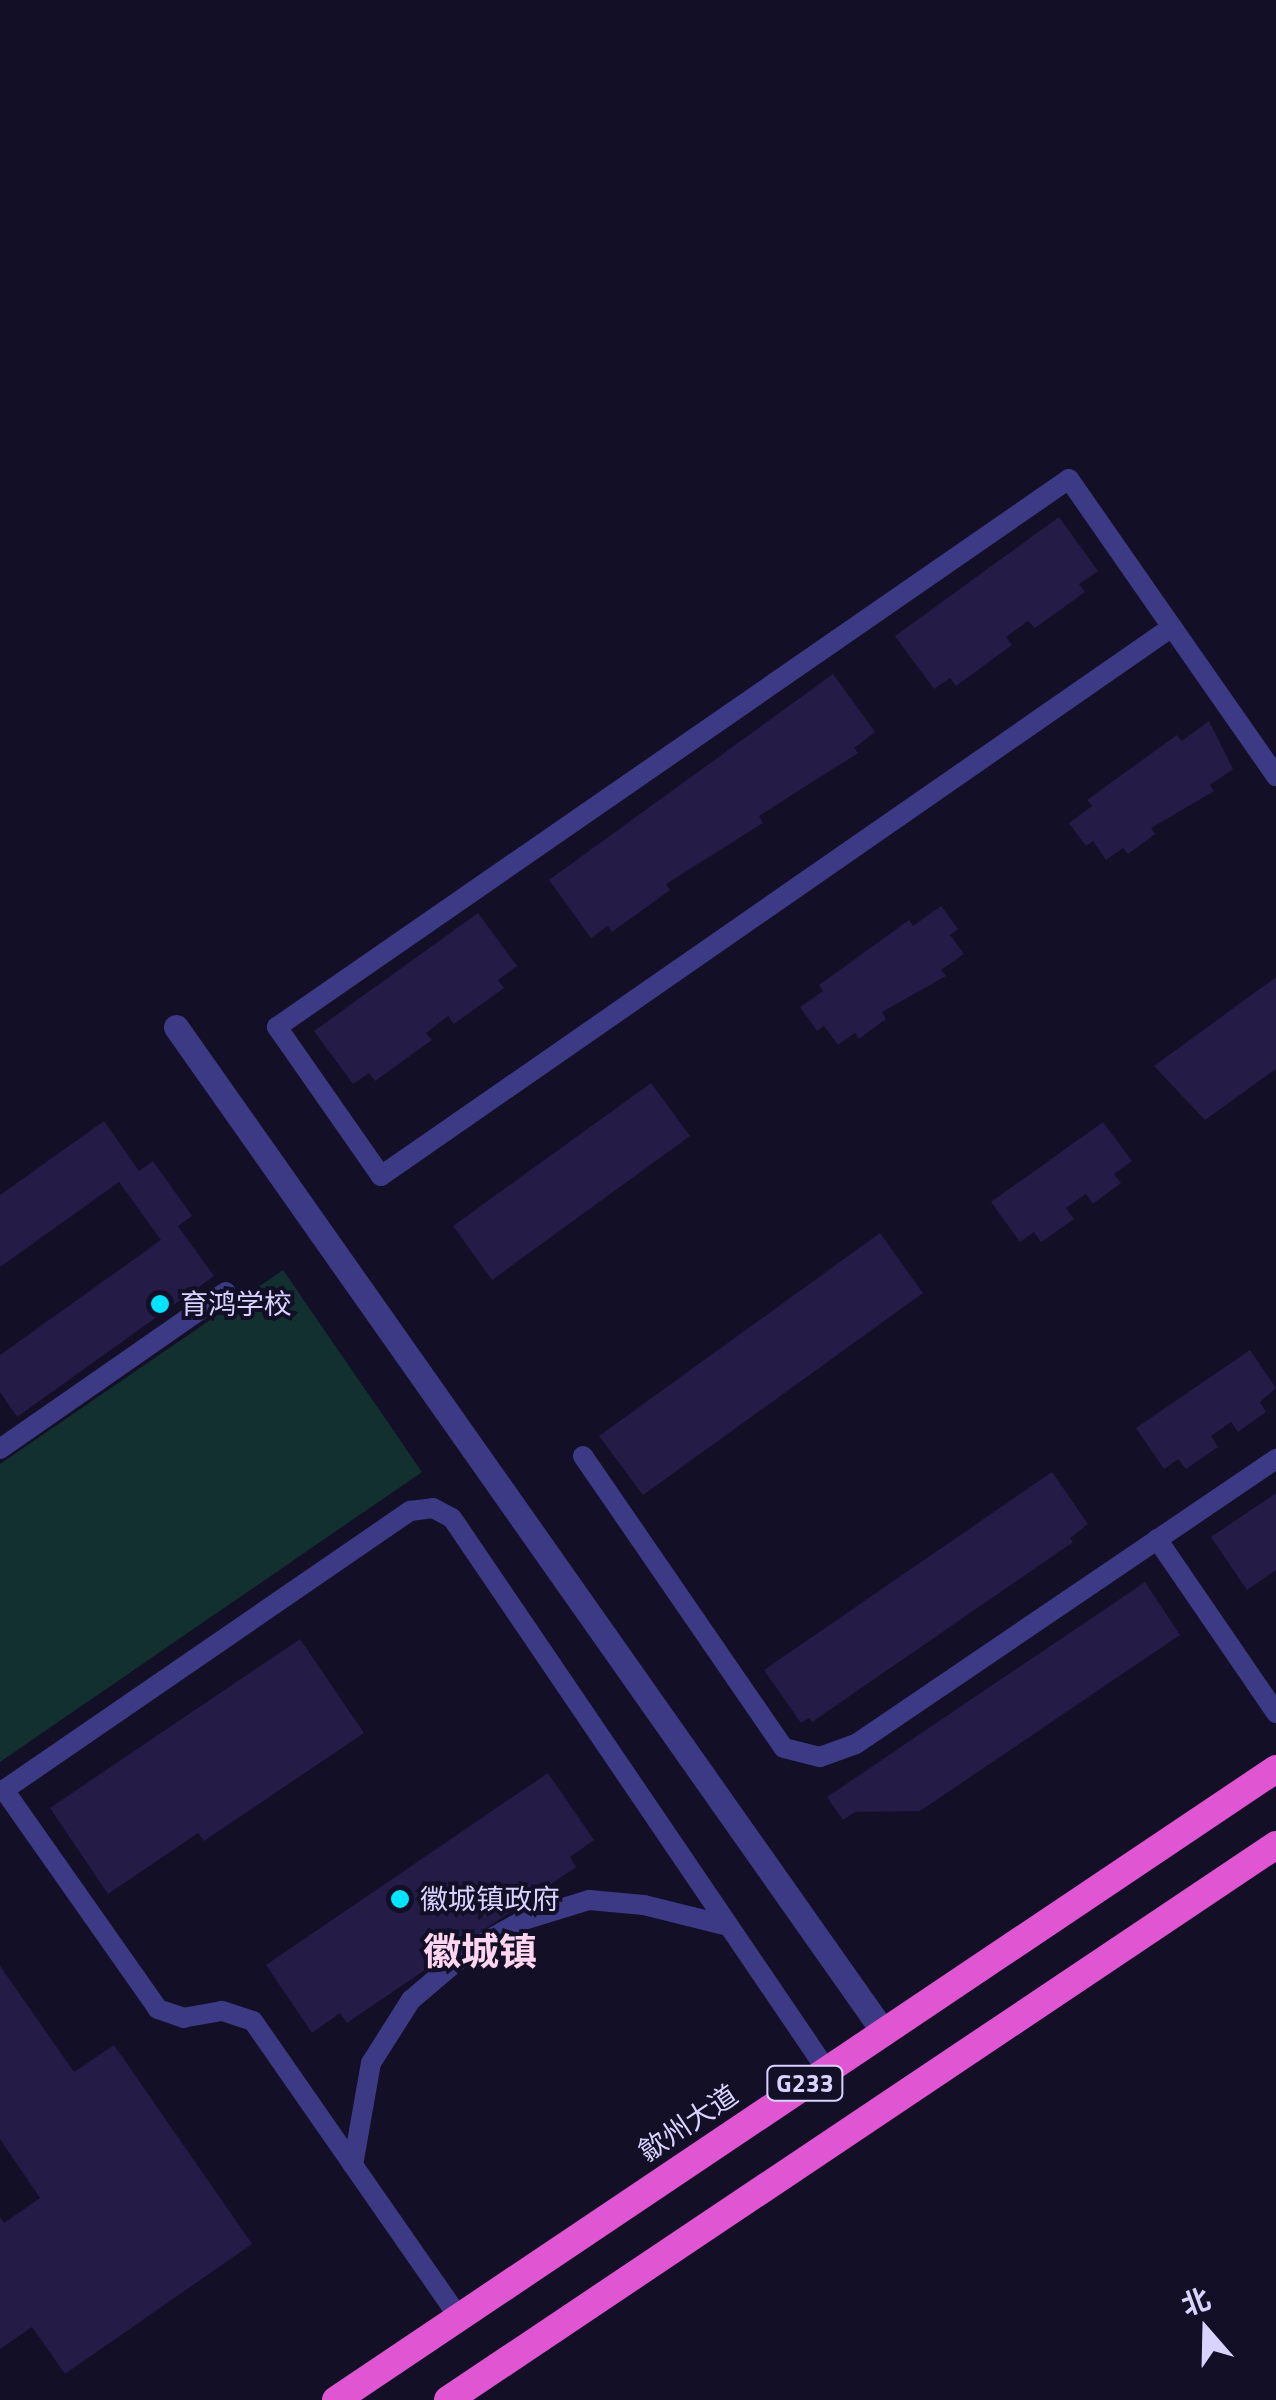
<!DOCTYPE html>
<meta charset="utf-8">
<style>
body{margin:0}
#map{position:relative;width:1276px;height:2400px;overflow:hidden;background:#130f26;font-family:"Titillium Web","Noto Sans SC",sans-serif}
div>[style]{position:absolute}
.green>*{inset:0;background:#12302f}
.building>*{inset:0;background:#241b47}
.service>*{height:20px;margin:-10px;padding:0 10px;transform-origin:10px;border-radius:10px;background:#3d3a85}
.minor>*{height:25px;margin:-12.5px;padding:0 12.5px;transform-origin:12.5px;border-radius:12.5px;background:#3d3a85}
.trunk>*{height:28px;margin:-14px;padding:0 14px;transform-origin:14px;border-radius:14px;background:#e055d1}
.dots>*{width:28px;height:28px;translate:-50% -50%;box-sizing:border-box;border:5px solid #130f26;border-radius:50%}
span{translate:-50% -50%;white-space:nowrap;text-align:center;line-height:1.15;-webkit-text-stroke:8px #130f26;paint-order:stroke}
.shield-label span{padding:2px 8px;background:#130f26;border:2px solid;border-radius:8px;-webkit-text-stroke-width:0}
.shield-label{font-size:25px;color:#d9d4ff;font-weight:700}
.poi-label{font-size:28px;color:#d9d4ff}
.left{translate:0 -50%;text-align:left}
.street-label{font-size:28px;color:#d9d4ff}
.district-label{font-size:38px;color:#ffd6f0;font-weight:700}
.north{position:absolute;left:1156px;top:2280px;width:100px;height:100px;-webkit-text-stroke:8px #130f26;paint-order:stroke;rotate:340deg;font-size:28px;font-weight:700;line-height:40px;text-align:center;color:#d9d4ff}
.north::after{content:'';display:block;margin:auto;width:35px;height:45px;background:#d9d4ff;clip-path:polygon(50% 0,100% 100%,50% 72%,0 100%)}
</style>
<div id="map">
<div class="green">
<div style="clip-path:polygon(283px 1270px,422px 1472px,0 1762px,0 1464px)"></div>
</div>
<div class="building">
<div style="clip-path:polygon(1059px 517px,1098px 571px,1079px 584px,1085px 592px,1035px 628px,1028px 621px,1006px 637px,1012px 645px,956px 686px,950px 678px,934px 689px,895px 636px)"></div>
<div style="clip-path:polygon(833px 674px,875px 732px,854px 748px,858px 753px,759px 816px,763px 823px,666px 884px,670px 890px,612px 932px,608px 926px,591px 938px,549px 880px)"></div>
<div style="clip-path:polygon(1209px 721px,1233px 769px,1210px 785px,1214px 791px,1151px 828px,1155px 834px,1128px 854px,1123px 848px,1106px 860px,1093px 841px,1086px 846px,1069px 823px,1092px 806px,1087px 800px,1177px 735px,1182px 741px)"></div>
<div style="clip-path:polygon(941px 906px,958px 929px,950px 935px,964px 954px,941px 970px,946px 976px,882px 1012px,886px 1019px,859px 1039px,855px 1033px,838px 1045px,824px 1026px,817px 1031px,800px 1007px,823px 991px,819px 985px,909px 920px,913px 926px)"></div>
<div style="clip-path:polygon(478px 913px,517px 966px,498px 980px,504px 988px,454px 1024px,448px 1016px,426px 1033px,432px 1040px,375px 1081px,369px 1073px,353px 1084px,314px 1031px)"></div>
<div style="clip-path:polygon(1276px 977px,1276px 1069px,1205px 1120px,1154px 1066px)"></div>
<div style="clip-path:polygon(651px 1083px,690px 1136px,492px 1280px,453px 1226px)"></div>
<div style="clip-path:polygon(104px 1121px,139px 1171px,153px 1161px,192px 1216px,178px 1226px,214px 1276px,17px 1417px,0 1392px,0 1355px,161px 1240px,119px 1182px,0 1267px,0 1195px)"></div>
<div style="clip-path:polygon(1103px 1122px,1132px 1161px,1114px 1174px,1121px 1183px,1093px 1204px,1086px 1194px,1066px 1208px,1074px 1219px,1041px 1242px,1034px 1232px,1020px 1242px,991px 1202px)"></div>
<div style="clip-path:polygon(880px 1233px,923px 1293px,643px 1495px,599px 1436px)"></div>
<div style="clip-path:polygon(1250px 1350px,1276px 1388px,1260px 1402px,1266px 1412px,1238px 1432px,1231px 1422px,1211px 1436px,1218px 1447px,1186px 1469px,1178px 1459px,1164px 1469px,1136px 1428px)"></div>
<div style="clip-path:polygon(1052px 1472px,1088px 1524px,1070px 1538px,1073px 1542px,812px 1722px,809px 1718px,801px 1723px,764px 1670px)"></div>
<div style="clip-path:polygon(1276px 1493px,1276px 1570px,1247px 1590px,1211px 1537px)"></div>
<div style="clip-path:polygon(1145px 1582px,1180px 1635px,920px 1811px,855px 1812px,843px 1820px,827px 1797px)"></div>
<div style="clip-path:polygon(300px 1639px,364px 1733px,204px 1841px,198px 1833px,108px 1894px,50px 1808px)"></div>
<div style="clip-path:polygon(548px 1773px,594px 1840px,570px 1857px,576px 1867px,347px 2023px,340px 2013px,312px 2033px,266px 1965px)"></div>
<div style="clip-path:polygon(0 1966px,74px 2072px,114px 2045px,252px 2244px,65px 2374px,32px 2327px,0 2349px,0 2217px,4px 2223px,40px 2198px,0 2139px)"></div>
</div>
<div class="service">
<div style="left:1172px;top:627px;width:963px;rotate:145.24deg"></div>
<div style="left:381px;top:1176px;width:182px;rotate:-124.9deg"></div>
<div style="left:277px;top:1027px;width:963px;rotate:-34.68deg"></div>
<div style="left:1069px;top:479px;width:180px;rotate:55.2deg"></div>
<div style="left:1172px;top:627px;width:182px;rotate:55.1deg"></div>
<div style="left:0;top:1449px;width:275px;rotate:-34.8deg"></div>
<div style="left:583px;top:1456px;width:354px;rotate:55.5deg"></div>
<div style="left:784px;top:1748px;width:37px;rotate:14deg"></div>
<div style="left:820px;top:1757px;width:38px;rotate:-20deg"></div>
<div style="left:856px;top:1744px;width:508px;rotate:-34.16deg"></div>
<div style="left:1157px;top:1539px;width:211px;rotate:55.6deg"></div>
<div style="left:353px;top:2165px;width:104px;rotate:-80deg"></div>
<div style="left:371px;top:2063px;width:75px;rotate:-57.6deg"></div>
<div style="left:411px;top:2000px;width:77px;rotate:-40.3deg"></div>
<div style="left:470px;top:1950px;width:62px;rotate:-29.1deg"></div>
<div style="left:524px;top:1920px;width:68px;rotate:-17.1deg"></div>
<div style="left:589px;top:1900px;width:55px;rotate:5.2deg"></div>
<div style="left:644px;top:1905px;width:87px;rotate:14deg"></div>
<div style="left:458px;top:2316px;width:359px;rotate:-124.8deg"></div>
<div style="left:253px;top:2021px;width:33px;rotate:-162deg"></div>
<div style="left:222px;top:2011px;width:39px;rotate:170deg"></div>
<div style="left:184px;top:2018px;width:28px;rotate:-161deg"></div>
<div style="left:158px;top:2009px;width:268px;rotate:-125.1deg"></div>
<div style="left:4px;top:1790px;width:493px;rotate:-34.5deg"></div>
<div style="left:410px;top:1511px;width:23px;rotate:-7deg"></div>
<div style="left:433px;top:1508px;width:21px;rotate:28deg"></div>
<div style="left:452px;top:1518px;width:666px;rotate:55.83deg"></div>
</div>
<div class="minor">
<div style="left:176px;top:1027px;width:1228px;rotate:54.85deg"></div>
</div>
<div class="trunk">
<div style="left:336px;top:2400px;width:1132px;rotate:-33.87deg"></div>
<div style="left:448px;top:2400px;width:997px;rotate:-33.83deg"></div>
</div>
<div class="dots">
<div style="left:160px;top:1304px;background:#00e5ff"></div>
<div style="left:400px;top:1899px;background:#00e5ff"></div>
</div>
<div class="shield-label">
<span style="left:805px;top:2083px">G233</span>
</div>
<div class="poi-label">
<span class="left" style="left:180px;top:1304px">育鸿学校</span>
<span class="left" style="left:420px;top:1899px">徽城镇政府</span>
</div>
<div class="street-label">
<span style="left:688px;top:2123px;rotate:-34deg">歙州大道</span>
</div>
<div class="district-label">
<span style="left:480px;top:1952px">徽城镇</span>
</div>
<div class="north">北</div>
</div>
